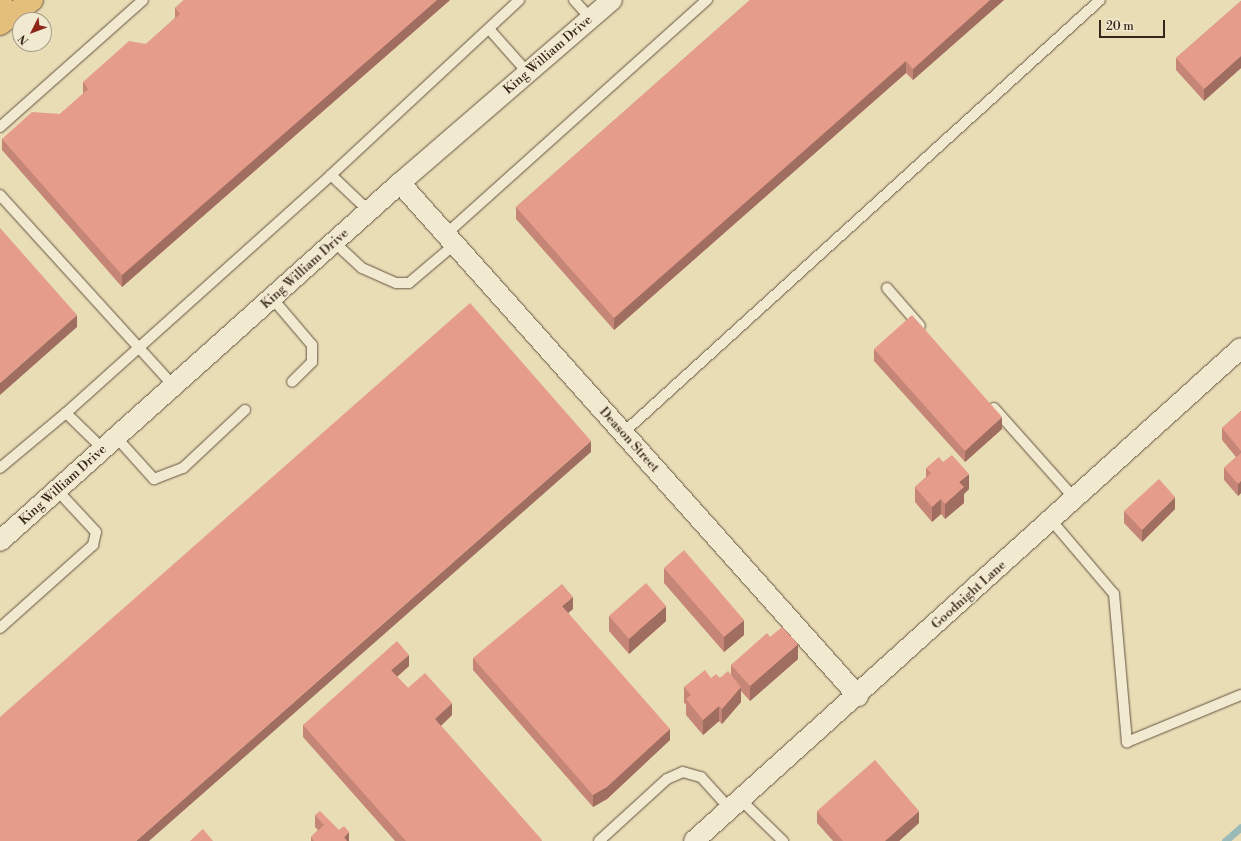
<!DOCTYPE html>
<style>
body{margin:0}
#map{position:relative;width:1241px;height:841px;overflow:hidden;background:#e9ddb6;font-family:"Libre Bodoni",serif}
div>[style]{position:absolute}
.stream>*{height:7px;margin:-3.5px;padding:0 3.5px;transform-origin:3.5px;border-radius:3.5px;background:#9abab7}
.roads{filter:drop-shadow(0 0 1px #645340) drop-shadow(0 0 1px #645340)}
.lane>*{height:10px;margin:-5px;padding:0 5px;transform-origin:5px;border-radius:5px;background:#f1e9d0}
.street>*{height:20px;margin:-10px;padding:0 10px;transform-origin:10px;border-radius:10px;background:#f1e9d0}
.highway>*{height:22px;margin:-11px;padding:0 11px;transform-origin:11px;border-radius:11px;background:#e4be7b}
.wall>*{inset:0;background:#c58677}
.shaded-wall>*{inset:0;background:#a06d61}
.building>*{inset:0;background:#e59c8a}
span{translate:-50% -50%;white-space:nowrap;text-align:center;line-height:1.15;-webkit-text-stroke:3px #f1e9d0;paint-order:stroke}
.street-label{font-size:13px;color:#372519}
.north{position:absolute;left:12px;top:12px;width:40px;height:40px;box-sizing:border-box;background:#f1e9d0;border:1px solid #a79b87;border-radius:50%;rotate:228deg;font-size:11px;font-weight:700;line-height:16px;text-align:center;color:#372519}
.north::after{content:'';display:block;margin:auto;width:14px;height:18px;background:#8f2418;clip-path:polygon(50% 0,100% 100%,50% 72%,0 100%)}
.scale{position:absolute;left:1099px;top:20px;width:66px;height:18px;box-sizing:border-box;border:2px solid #372519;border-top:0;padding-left:5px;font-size:12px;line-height:14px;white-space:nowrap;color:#372519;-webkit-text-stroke:3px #f1e9d0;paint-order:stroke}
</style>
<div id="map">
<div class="stream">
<div style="left:1225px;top:841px;width:21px;rotate:-41deg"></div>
</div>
<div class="roads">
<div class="lane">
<div style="left:574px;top:0;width:25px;rotate:48deg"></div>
<div style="left:489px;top:29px;width:59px;rotate:48.4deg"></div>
<div style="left:0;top:127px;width:191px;rotate:-41.6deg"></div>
<div style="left:331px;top:175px;width:52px;rotate:43.5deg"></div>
<div style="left:0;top:195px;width:258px;rotate:47.7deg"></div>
<div style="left:446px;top:234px;width:351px;rotate:-41.9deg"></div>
<div style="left:334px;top:242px;width:38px;rotate:43deg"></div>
<div style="left:362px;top:268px;width:37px;rotate:24deg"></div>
<div style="left:396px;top:283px;width:13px"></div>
<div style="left:409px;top:283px;width:60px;rotate:-40.3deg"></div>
<div style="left:887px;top:288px;width:50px;rotate:49deg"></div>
<div style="left:272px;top:298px;width:62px;rotate:49.6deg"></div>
<div style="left:312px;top:345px;width:17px;rotate:90deg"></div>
<div style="left:312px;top:362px;width:28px;rotate:135deg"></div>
<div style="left:994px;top:408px;width:122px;rotate:48.3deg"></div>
<div style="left:66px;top:413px;width:356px;rotate:-41.9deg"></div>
<div style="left:331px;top:175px;width:257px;rotate:-42.9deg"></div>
<div style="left:623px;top:433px;width:644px;rotate:-42.23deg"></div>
<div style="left:116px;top:437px;width:57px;rotate:47.9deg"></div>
<div style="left:154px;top:479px;width:31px;rotate:-21deg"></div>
<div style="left:183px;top:468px;width:85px;rotate:-43.1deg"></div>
<div style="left:0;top:468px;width:86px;rotate:-39.8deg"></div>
<div style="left:66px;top:413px;width:52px;rotate:44.2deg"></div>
<div style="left:1051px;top:520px;width:97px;rotate:49.6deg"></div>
<div style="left:1114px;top:594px;width:149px;rotate:85deg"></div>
<div style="left:1127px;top:742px;width:123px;rotate:-22.4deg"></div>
<div style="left:0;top:628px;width:125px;rotate:-41.7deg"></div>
<div style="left:93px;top:545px;width:13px;rotate:-77deg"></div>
<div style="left:96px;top:532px;width:57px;rotate:-132.9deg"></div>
<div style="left:741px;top:800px;width:59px;rotate:44.3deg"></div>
<div style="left:599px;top:841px;width:92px;rotate:-42.4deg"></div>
<div style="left:667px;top:779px;width:17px;rotate:-24deg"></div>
<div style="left:683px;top:772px;width:19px;rotate:16deg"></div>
<div style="left:701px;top:777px;width:43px;rotate:47.8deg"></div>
</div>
<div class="street">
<div style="left:400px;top:183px;width:688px;rotate:48.24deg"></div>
<div style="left:0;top:541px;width:537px;rotate:-41.83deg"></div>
<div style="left:400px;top:183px;width:280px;rotate:-40.8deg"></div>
<div style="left:694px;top:841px;width:736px;rotate:-42.03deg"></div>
</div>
<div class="highway">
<div style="left:0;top:0;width:1px"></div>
<div style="left:0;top:24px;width:40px;rotate:-37deg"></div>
</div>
</div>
<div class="wall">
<div style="clip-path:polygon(184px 0,450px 0,122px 287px,2px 150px,2px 139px,60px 114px,83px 94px,83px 82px,146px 44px,175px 18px,175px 8px)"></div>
<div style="clip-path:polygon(750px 0,1004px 0,913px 80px,906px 73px,614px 330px,516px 219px,516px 207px)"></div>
<div style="clip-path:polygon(1241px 1px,1241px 68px,1204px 101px,1176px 70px,1176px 58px)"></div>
<div style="clip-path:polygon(874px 349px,1002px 429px,965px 462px,874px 361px)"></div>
<div style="clip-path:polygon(1241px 411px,1241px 493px,1238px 496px,1224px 480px,1224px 468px,1236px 457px,1222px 440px,1222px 428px)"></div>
<div style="clip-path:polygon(926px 468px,969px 489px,964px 494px,964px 503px,945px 519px,941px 514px,932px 522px,915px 502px,915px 487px,926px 477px)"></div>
<div style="clip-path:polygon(1175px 509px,1142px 542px,1124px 523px,1124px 511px)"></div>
<div style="clip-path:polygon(664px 568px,744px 635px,724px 652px,664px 583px)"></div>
<div style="clip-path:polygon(573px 609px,568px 613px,670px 740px,607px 799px,593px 807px,473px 670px,473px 658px)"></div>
<div style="clip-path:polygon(609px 616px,666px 621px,629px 654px,609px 631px)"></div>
<div style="clip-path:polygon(770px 637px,798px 659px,750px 701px,741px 691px,741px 702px,722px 724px,719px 721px,703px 735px,686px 715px,686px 704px,684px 703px,684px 687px,731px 675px,731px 665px)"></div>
<div style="clip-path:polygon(409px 666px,397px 677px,408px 688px,452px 715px,441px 726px,542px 841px,395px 841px,303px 737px,303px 725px)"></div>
<div style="clip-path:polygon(817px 811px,919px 823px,899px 841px,833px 841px,817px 823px)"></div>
<div style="clip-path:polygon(315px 815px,349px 841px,311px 841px,311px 837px,318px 830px,315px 827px)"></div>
</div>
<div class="shaded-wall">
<div style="clip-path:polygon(437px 0,450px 0,122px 287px,122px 275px)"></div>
<div style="clip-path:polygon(990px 0,1004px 0,913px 80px,913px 69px)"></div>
<div style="clip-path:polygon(1241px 56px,1241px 68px,1204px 101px,1204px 89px)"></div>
<div style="clip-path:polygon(906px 61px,906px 73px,614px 330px,614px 318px)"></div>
<div style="clip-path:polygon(77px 315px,77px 327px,0 395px,0 383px)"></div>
<div style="clip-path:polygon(1002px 417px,1002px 429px,965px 462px,965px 451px)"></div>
<div style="clip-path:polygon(591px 441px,591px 452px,149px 841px,136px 841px)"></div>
<div style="clip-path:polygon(969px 474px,969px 489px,964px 494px,964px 503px,945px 519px,945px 504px,959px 482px)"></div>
<div style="clip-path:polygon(1241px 481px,1241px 493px,1238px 496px,1238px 484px)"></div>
<div style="clip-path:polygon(1175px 497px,1175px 509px,1142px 542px,1142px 530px)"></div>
<div style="clip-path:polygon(941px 499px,941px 514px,932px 522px,932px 507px)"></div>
<div style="clip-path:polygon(573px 597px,573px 609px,562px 618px,562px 606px)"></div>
<div style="clip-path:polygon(666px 606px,666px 621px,629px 654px,629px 639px)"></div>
<div style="clip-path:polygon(744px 620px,744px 635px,724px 652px,724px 637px)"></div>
<div style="clip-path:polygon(798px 644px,798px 659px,750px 701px,750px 686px)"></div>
<div style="clip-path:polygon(409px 655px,409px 666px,391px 682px,391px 670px)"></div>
<div style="clip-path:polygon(741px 687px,741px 702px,722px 724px,722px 709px)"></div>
<div style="clip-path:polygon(452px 703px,452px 715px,435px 731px,435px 719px)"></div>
<div style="clip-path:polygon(719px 706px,719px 721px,703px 735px,703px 720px)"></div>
<div style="clip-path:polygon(670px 729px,670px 740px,607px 799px,593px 807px,593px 795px)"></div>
<div style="clip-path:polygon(919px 811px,919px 823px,899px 841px,885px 841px)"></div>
<div style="clip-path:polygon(349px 832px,349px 841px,344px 841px,344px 837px)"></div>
</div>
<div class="building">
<div style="clip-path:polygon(184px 0,437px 0,122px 275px,2px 139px,32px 112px,60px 114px,88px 89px,83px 82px,129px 41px,146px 44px,180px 14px,175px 8px)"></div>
<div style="clip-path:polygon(750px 0,990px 0,913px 69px,906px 61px,614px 318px,516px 207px)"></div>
<div style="clip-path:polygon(1241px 1px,1241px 56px,1204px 89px,1176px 58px)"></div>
<div style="clip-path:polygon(0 228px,77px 315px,0 383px)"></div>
<div style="clip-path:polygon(470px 303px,591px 441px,136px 841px,0 841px,0 717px)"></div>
<div style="clip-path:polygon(912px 315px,1002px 417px,965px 451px,874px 349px)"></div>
<div style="clip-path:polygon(1241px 411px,1241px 451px,1222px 428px)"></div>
<div style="clip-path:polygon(1241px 453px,1241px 481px,1238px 484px,1224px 468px)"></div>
<div style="clip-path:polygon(952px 455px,969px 474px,959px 482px,964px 487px,945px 504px,941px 499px,932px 507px,915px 487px,931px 473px,926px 468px,939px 457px,943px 462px)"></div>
<div style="clip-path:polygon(1159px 479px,1175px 497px,1142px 530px,1124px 511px)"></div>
<div style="clip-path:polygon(684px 550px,744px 620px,724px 637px,664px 568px)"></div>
<div style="clip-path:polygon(646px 583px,666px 606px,629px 639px,609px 616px)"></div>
<div style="clip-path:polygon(562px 584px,573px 597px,562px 606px,670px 729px,607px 787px,593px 795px,473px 658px)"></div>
<div style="clip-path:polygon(782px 627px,798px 644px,750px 686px,731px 665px,767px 633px,770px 637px)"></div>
<div style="clip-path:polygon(397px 641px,409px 655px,391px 670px,408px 688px,425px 673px,452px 703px,435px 719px,542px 840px,540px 841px,406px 841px,303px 725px)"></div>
<div style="clip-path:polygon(705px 670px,711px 678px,716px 674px,720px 678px,728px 671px,741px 687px,722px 709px,719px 706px,703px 720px,686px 699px,691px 695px,684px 687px)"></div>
<div style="clip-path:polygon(875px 760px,919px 811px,885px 841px,843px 841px,817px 811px)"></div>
<div style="clip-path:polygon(320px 811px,339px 830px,344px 826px,349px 832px,344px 837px,347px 841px,314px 841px,311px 837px,324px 825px,315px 815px)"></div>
<div style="clip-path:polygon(203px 829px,213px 841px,190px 841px)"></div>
</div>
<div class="street-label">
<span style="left:548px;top:55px;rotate:-41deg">King William Drive</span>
<span style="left:305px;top:269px;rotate:-42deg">King William Drive</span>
<span style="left:629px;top:440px;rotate:48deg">Deason Street</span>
<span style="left:63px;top:485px;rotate:-42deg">King William Drive</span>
<span style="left:969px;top:595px;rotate:-42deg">Goodnight Lane</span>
</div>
<div class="north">N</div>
<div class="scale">20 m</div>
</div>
